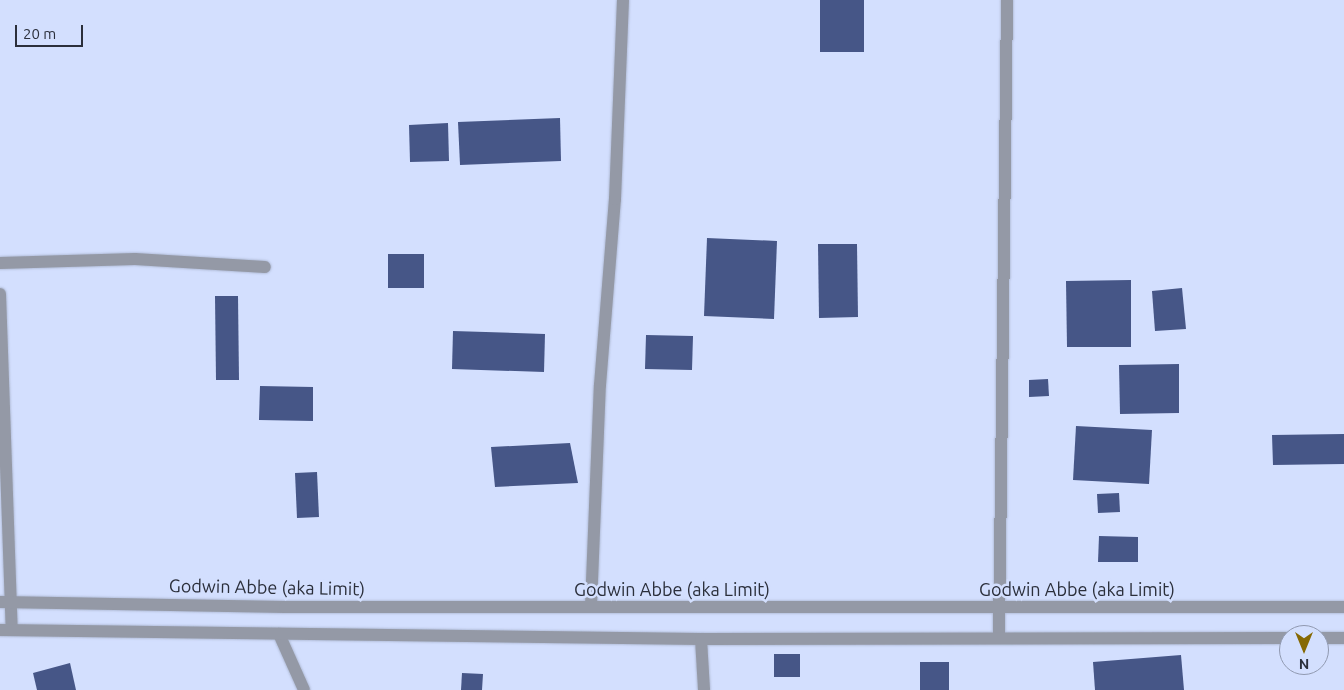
<!DOCTYPE html>
<style>
body{margin:0}
#map{position:relative;width:1344px;height:690px;overflow:hidden;background:#d3dffe;font-family:Ubuntu,sans-serif}
div>[style]{position:absolute}
.building>*{inset:0;background:#465687}
.roads{filter:drop-shadow(0 0 1px #b1bcd7) drop-shadow(0 0 1px #b1bcd7)}
.minor>*{height:12px;margin:-6px;padding:0 6px;transform-origin:6px;border-radius:6px;background:#9499a6}
.tertiary>*{height:12px;margin:-6px;padding:0 6px;transform-origin:6px;border-radius:6px;background:#9499a6}
span{translate:-50% -50%;white-space:nowrap;text-align:center;line-height:1.15;-webkit-text-stroke:5px #d3dffe;paint-order:stroke}
.street-label{font-size:18px;color:#2b2f3b}
.north{position:absolute;left:1279px;top:625px;width:50px;height:50px;box-sizing:border-box;background:#d3dffe;border:1px solid #9099b0;border-radius:50%;rotate:180deg;font-size:14px;font-weight:700;line-height:20px;text-align:center;color:#2b2f3b}
.north::after{content:'';display:block;margin:auto;width:18px;height:22px;background:#866904;clip-path:polygon(50% 0,100% 100%,50% 72%,0 100%)}
.scale{position:absolute;left:15px;top:25px;width:68px;height:22px;box-sizing:border-box;border:2px solid #2b2f3b;border-top:0;padding-left:6px;font-size:15px;line-height:18px;white-space:nowrap;color:#2b2f3b;-webkit-text-stroke:4px #d3dffe;paint-order:stroke}
</style>
<div id="map">
<div class="building">
<div style="clip-path:polygon(820px 0,864px 0,864px 52px,820px 52px)"></div>
<div style="clip-path:polygon(560px 118px,561px 161px,460px 165px,458px 122px)"></div>
<div style="clip-path:polygon(448px 123px,449px 161px,410px 162px,409px 125px)"></div>
<div style="clip-path:polygon(707px 238px,777px 241px,774px 319px,704px 316px)"></div>
<div style="clip-path:polygon(818px 244px,857px 244px,858px 317px,819px 318px)"></div>
<div style="clip-path:polygon(388px 254px,424px 254px,424px 288px,388px 288px)"></div>
<div style="clip-path:polygon(1131px 280px,1131px 347px,1067px 347px,1066px 281px)"></div>
<div style="clip-path:polygon(1182px 288px,1186px 329px,1155px 331px,1152px 291px)"></div>
<div style="clip-path:polygon(215px 296px,238px 296px,239px 380px,216px 380px)"></div>
<div style="clip-path:polygon(453px 331px,545px 334px,544px 372px,452px 369px)"></div>
<div style="clip-path:polygon(646px 335px,693px 336px,692px 370px,645px 369px)"></div>
<div style="clip-path:polygon(1179px 364px,1179px 413px,1120px 414px,1119px 365px)"></div>
<div style="clip-path:polygon(1048px 379px,1049px 396px,1029px 397px,1029px 380px)"></div>
<div style="clip-path:polygon(260px 386px,313px 387px,313px 421px,259px 420px)"></div>
<div style="clip-path:polygon(1076px 426px,1152px 430px,1149px 484px,1073px 480px)"></div>
<div style="clip-path:polygon(1344px 434px,1344px 464px,1273px 465px,1272px 435px)"></div>
<div style="clip-path:polygon(570px 443px,578px 483px,495px 487px,491px 447px)"></div>
<div style="clip-path:polygon(317px 472px,319px 517px,297px 518px,295px 473px)"></div>
<div style="clip-path:polygon(1119px 493px,1120px 512px,1098px 513px,1097px 494px)"></div>
<div style="clip-path:polygon(1099px 536px,1138px 537px,1138px 562px,1098px 562px)"></div>
<div style="clip-path:polygon(774px 654px,800px 654px,800px 677px,774px 677px)"></div>
<div style="clip-path:polygon(1181px 655px,1184px 690px,1095px 690px,1093px 662px)"></div>
<div style="clip-path:polygon(920px 662px,949px 662px,949px 690px,920px 690px)"></div>
<div style="clip-path:polygon(70px 663px,76px 690px,37px 690px,33px 673px)"></div>
<div style="clip-path:polygon(462px 673px,483px 674px,482px 690px,461px 690px)"></div>
</div>
<div class="roads">
<div class="minor">
<div style="left:0;top:263px;width:135px;rotate:-1.7deg"></div>
<div style="left:135px;top:259px;width:130px;rotate:3.5deg"></div>
<div style="left:0;top:294px;width:336px;rotate:88deg"></div>
<div style="left:591px;top:606px;width:221px;rotate:-87.7deg"></div>
<div style="left:600px;top:385px;width:187px;rotate:-85.4deg"></div>
<div style="left:615px;top:199px;width:199px;rotate:-87.7deg"></div>
<div style="left:279px;top:634px;width:61px;rotate:65.9deg"></div>
<div style="left:999px;top:638px;width:638px;rotate:-89.28deg"></div>
<div style="left:701px;top:639px;width:51px;rotate:86.6deg"></div>
</div>
<div class="tertiary">
<div style="left:0;top:602px;width:285px;rotate:1deg"></div>
<div style="left:285px;top:607px;width:1059px"></div>
<div style="left:0;top:630px;width:701px;rotate:0.74deg"></div>
<div style="left:701px;top:639px;width:588px;rotate:-0.1deg"></div>
<div style="left:1319px;top:638px;width:25px"></div>
</div>
</div>
<div class="street-label">
<span style="left:267px;top:587px;rotate:1deg">Godwin Abbe (aka Limit)</span>
<span style="left:672px;top:589px">Godwin Abbe (aka Limit)</span>
<span style="left:1077px;top:589px">Godwin Abbe (aka Limit)</span>
</div>
<div class="north">N</div>
<div class="scale">20 m</div>
</div>
